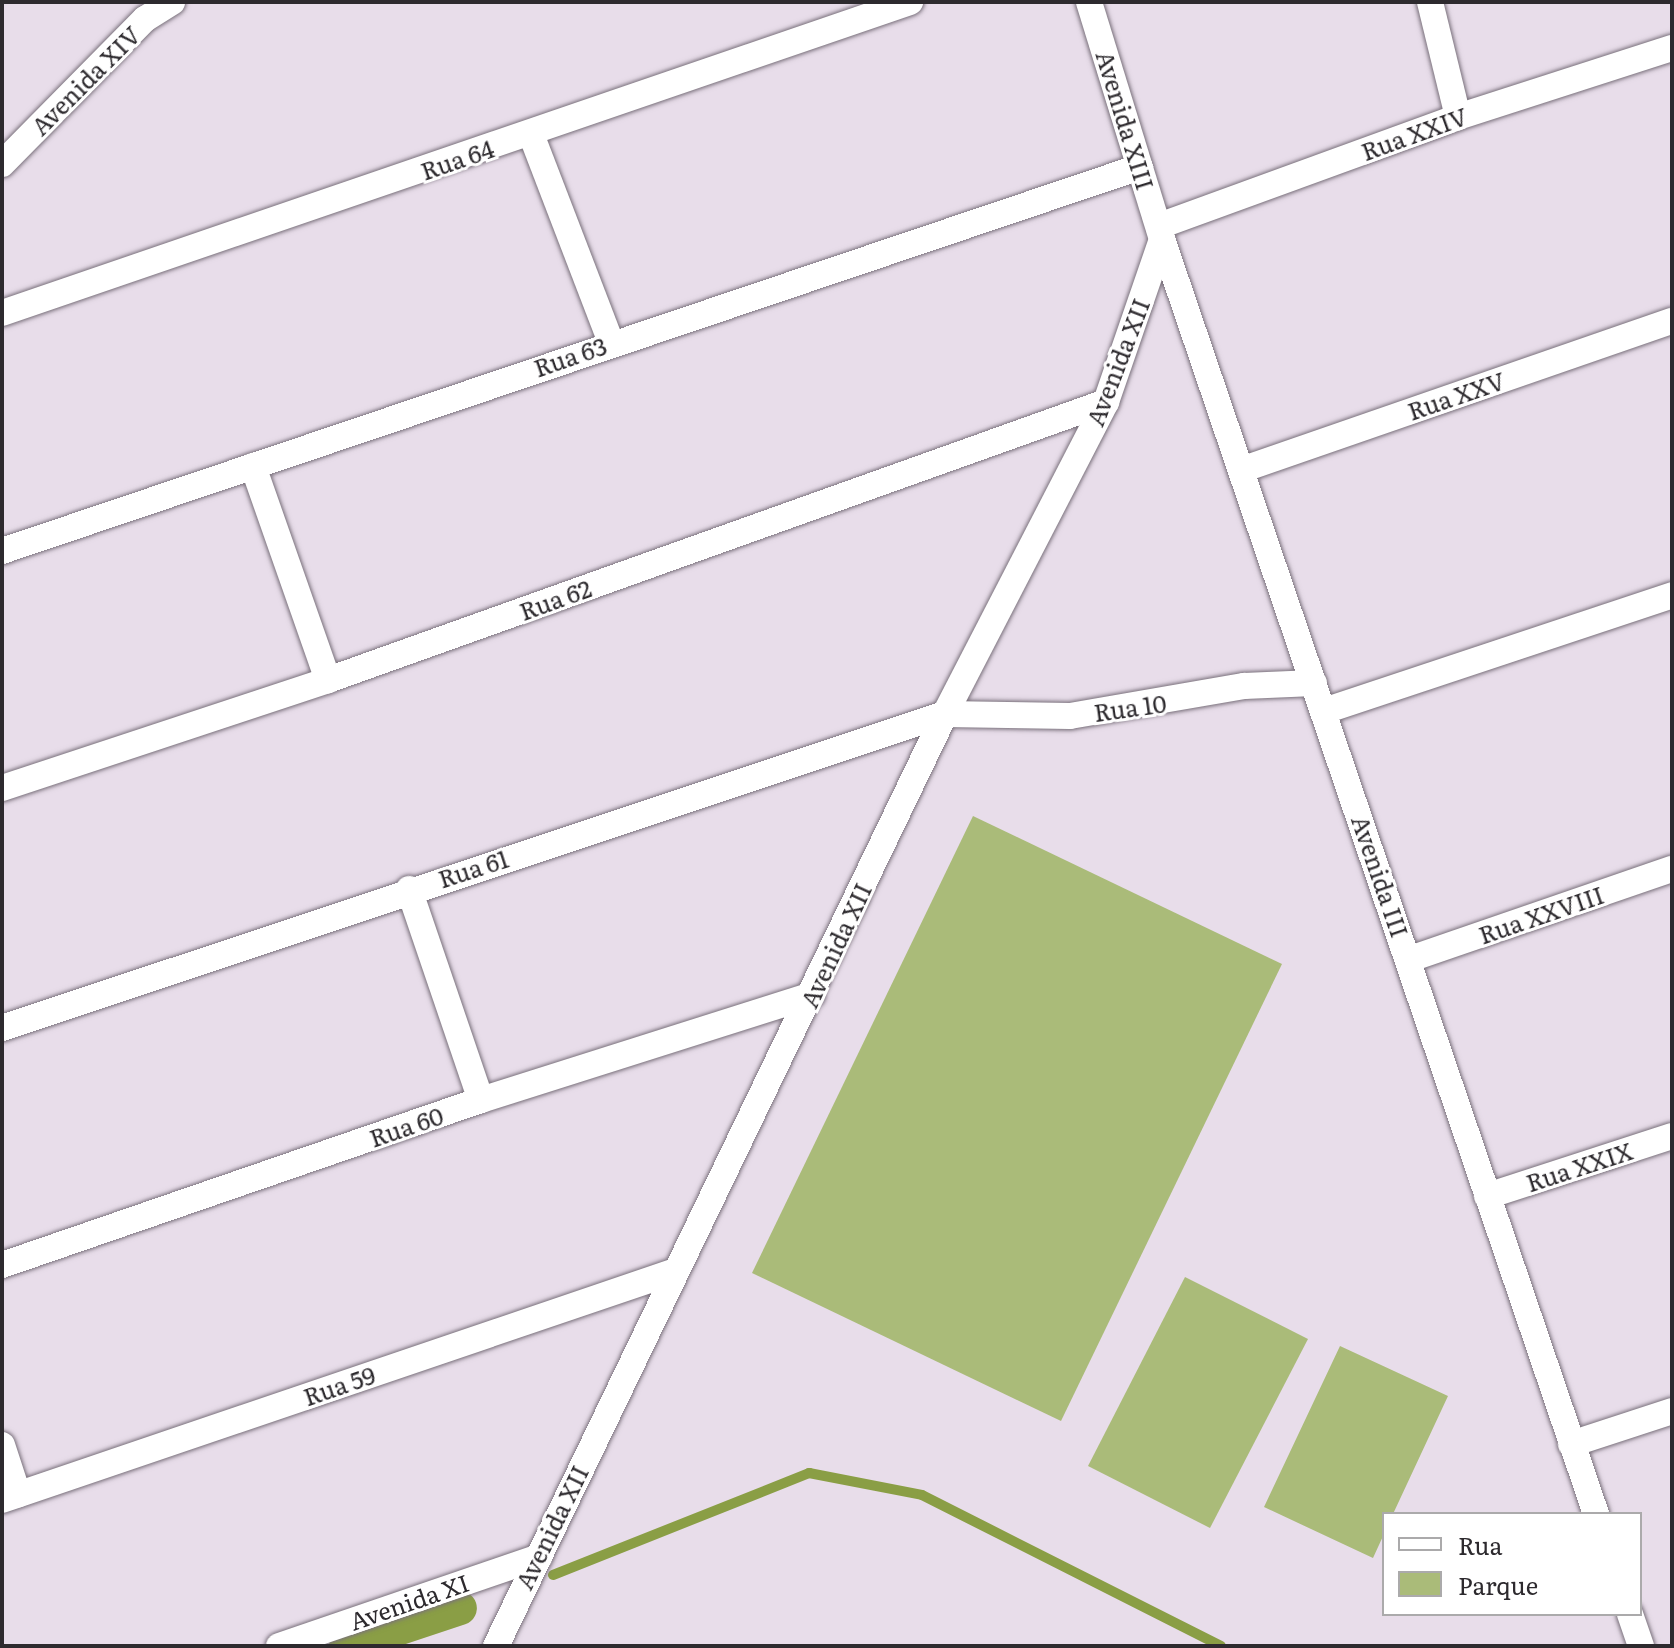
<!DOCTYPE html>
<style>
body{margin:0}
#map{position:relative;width:1674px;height:1648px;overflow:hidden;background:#e8ddea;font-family:Literata,serif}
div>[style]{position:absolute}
.green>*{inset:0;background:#aabb79}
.stream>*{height:10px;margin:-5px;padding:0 5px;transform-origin:5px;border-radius:5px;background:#8a9e45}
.canal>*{height:34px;margin:-17px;padding:0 17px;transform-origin:17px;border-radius:17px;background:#8a9e45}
.roads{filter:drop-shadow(0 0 2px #79707b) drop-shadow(0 0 2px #79707b)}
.minor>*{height:26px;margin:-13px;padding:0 13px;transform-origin:13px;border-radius:13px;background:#fff}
span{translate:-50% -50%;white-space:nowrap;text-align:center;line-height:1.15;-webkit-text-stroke:6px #fff;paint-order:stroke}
.street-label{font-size:24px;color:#2d2a2e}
.frame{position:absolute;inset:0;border:4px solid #2d2a2e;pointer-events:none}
.legend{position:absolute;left:1382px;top:1512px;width:260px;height:104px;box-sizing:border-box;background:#fff;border:2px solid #abaaab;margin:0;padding:10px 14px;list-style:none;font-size:24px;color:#2d2a2e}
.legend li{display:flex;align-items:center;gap:16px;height:40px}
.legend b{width:40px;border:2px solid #abaaab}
</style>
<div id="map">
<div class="green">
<div style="clip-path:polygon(973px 816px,1282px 964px,1061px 1421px,752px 1273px)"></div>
<div style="clip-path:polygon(1185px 1277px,1308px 1339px,1210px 1528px,1088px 1466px)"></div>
<div style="clip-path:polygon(1340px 1346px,1448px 1396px,1393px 1514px,1384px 1514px,1384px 1534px,1373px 1558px,1264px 1507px)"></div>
</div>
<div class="stream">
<div style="left:553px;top:1575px;width:276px;rotate:-21.7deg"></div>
<div style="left:809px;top:1473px;width:115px;rotate:11deg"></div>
<div style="left:922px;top:1495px;width:335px;rotate:26.8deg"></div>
</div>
<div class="canal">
<div style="left:346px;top:1646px;width:120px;rotate:-18.4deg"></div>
</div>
<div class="roads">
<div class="minor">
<div style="left:1089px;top:2px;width:248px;rotate:72.9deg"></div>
<div style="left:1162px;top:239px;width:1347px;rotate:71.2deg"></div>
<div style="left:1430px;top:2px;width:118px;rotate:76.3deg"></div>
<div style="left:531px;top:134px;width:223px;rotate:69deg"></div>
<div style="left:2px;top:164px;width:204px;rotate:-45.4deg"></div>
<div style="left:145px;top:19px;width:32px;rotate:-32deg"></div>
<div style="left:1159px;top:226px;width:318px;rotate:-20deg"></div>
<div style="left:1458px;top:117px;width:225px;rotate:-17.9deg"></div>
<div style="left:2px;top:313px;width:960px;rotate:-18.91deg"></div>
<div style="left:253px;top:466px;width:227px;rotate:70.7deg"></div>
<div style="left:1241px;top:470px;width:456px;rotate:-19.1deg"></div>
<div style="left:2px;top:551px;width:1201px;rotate:-18.65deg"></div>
<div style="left:1324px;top:711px;width:367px;rotate:-18.4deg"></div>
<div style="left:2px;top:788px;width:343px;rotate:-18.3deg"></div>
<div style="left:328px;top:680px;width:826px;rotate:-19.66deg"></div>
<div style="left:409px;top:889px;width:223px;rotate:71.2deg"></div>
<div style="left:1410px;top:959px;width:277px;rotate:-19deg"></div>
<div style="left:2px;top:1028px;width:994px;rotate:-18.42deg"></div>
<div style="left:945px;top:714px;width:125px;rotate:0.9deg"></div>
<div style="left:1070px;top:716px;width:177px;rotate:-9.8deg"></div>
<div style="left:1244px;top:686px;width:70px;rotate:-2.5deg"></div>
<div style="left:1487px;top:1196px;width:194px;rotate:-18deg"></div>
<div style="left:2px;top:1265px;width:507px;rotate:-19.01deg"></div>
<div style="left:481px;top:1100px;width:347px;rotate:-17.6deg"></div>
<div style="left:1571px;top:1444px;width:106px;rotate:-18.1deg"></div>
<div style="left:2px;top:1445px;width:52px;rotate:71.9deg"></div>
<div style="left:2px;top:1500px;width:712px;rotate:-18.77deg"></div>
<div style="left:1630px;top:1614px;width:34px;rotate:71deg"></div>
<div style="left:279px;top:1646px;width:275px;rotate:-18.9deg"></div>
<div style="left:496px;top:1646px;width:1035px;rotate:-64.28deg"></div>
<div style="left:945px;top:714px;width:351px;rotate:-62.7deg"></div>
<div style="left:1106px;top:402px;width:172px;rotate:-71deg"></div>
</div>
</div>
<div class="street-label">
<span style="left:85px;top:80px;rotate:-45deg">Avenida XIV</span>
<span style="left:1126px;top:120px;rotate:73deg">Avenida XIII</span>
<span style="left:1414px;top:133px;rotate:-20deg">Rua XXIV</span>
<span style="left:457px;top:159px;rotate:-19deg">Rua 64</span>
<span style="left:570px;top:356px;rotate:-19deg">Rua 63</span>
<span style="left:1117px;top:362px;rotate:-69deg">Avenida XII</span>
<span style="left:1456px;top:395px;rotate:-19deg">Rua XXV</span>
<span style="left:555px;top:599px;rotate:-20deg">Rua 62</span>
<span style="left:1130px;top:707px;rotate:-8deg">Rua 10</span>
<span style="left:473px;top:868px;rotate:-18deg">Rua 61</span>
<span style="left:1381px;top:876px;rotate:71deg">Avenida III</span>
<span style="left:1541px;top:914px;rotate:-19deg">Rua XXVIII</span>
<span style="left:835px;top:945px;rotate:-65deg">Avenida XII</span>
<span style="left:406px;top:1126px;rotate:-19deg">Rua 60</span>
<span style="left:1579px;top:1166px;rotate:-18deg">Rua XXIX</span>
<span style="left:339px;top:1385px;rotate:-19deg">Rua 59</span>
<span style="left:551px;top:1527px;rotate:-64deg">Avenida XII</span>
<span style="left:409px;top:1601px;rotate:-19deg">Avenida XI</span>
</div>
<div class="frame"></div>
<ul class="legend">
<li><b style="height:10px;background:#fff"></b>Rua</li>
<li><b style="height:22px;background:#aabb79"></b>Parque</li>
</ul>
</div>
